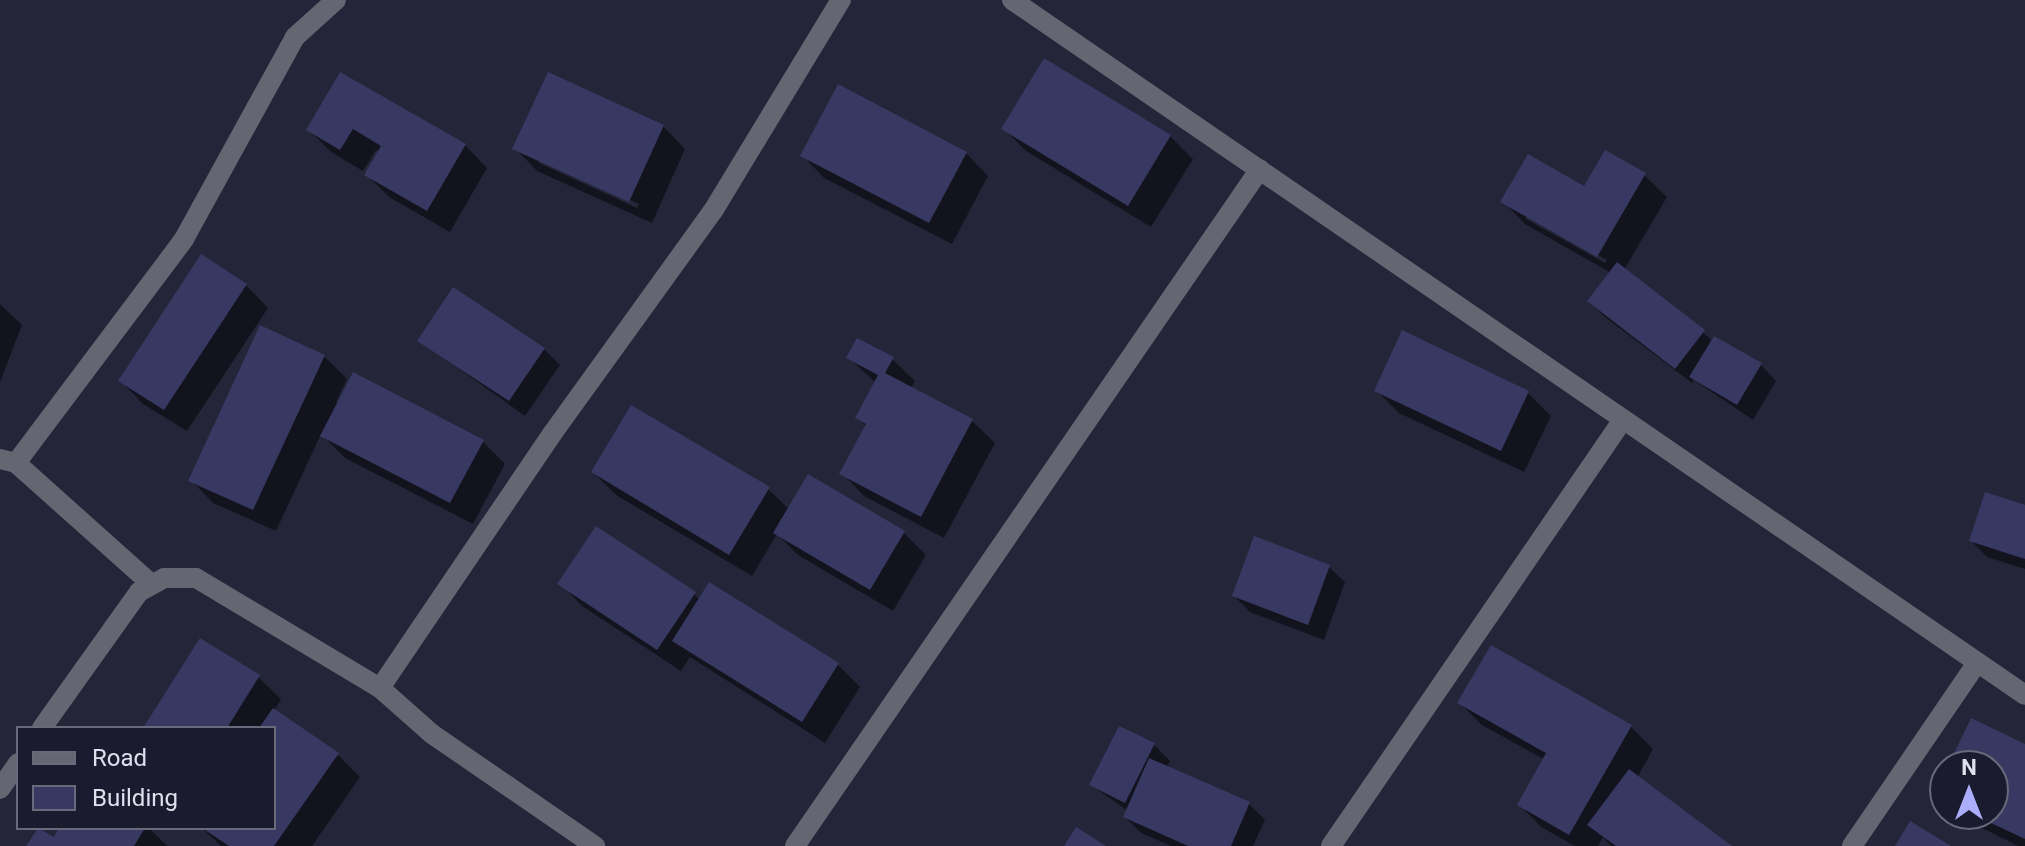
<!DOCTYPE html>
<style>
body{margin:0}
#map{position:relative;width:2025px;height:846px;overflow:hidden;background:#242538;font-family:Roboto,sans-serif}
div>[style]{position:absolute}
.shadow>*{inset:0;background:#0007}
.building>*{inset:0;background:#383963}
.street>*{height:20px;margin:-10px;padding:0 10px;transform-origin:10px;border-radius:10px;background:#656671}
span{translate:-50% -50%;white-space:nowrap;text-align:center;line-height:1.15;-webkit-text-stroke:8px #1a1b2e;paint-order:stroke}
.legend{position:absolute;left:16px;top:726px;width:260px;height:104px;box-sizing:border-box;background:#1a1b2e;border:2px solid #686a7a;margin:0;padding:10px 14px;list-style:none;font-size:24px;color:#dee0ed}
.legend li{display:flex;align-items:center;gap:16px;height:40px}
.legend b{width:40px;border:2px solid #686a7a}
.north{position:absolute;left:1929px;top:750px;width:80px;height:80px;box-sizing:border-box;background:#1a1b2e;border:2px solid #686a7a;border-radius:50%;rotate:0deg;font-size:22px;font-weight:700;line-height:32px;text-align:center;color:#dee0ed}
.north::after{content:'';display:block;margin:auto;width:28px;height:36px;background:#abaffb;clip-path:polygon(50% 0,100% 100%,50% 72%,0 100%)}
</style>
<div id="map">
<div class="shadow">
<div style="clip-path:polygon(341px 75px,465px 145px,487px 168px,450px 232px,389px 197px,367px 175px,380px 152px,376px 150px,363px 171px,331px 152px,309px 130px)"></div>
<div style="clip-path:polygon(evenodd,663px 126px,685px 149px,652px 223px,537px 171px,515px 148px,663px 126px,539px 159px,639px 204px,637px 208px,539px 163px,539px 159px)"></div>
<div style="clip-path:polygon(1003px 128px,1170px 136px,1193px 159px,1151px 227px,1026px 151px)"></div>
<div style="clip-path:polygon(966px 153px,988px 176px,952px 244px,824px 178px,802px 155px)"></div>
<div style="clip-path:polygon(evenodd,1644px 175px,1667px 197px,1624px 270px,1713px 341px,1761px 365px,1776px 381px,1753px 420px,1694px 380px,1692px 383px,1605px 317px,1589px 301px,1611px 273px,1525px 224px,1503px 201px,1644px 175px,1526px 214px,1607px 260px,1605px 263px,1526px 219px,1526px 214px)"></div>
<div style="clip-path:polygon(246px 285px,268px 308px,187px 431px,143px 404px,121px 381px)"></div>
<div style="clip-path:polygon(0 304px,22px 325px,0 382px)"></div>
<div style="clip-path:polygon(1403px 333px,1528px 393px,1551px 416px,1524px 472px,1399px 413px,1376px 390px)"></div>
<div style="clip-path:polygon(420px 341px,544px 349px,560px 365px,525px 416px)"></div>
<div style="clip-path:polygon(324px 356px,347px 379px,336px 402px,482px 441px,505px 464px,473px 524px,345px 458px,321px 434px,276px 531px,213px 503px,191px 480px)"></div>
<div style="clip-path:polygon(849px 358px,892px 359px,915px 381px,911px 388px,972px 421px,995px 443px,944px 538px,864px 496px,842px 473px,866px 426px,858px 418px,876px 383px)"></div>
<div style="clip-path:polygon(593px 472px,768px 489px,789px 509px,903px 532px,926px 555px,893px 611px,798px 555px,777px 534px,752px 576px,616px 495px)"></div>
<div style="clip-path:polygon(2025px 507px,2025px 569px,1987px 557px,1971px 541px)"></div>
<div style="clip-path:polygon(1329px 567px,1345px 582px,1324px 640px,1250px 612px,1234px 596px)"></div>
<div style="clip-path:polygon(560px 583px,694px 594px,700px 600px,709px 585px,838px 665px,860px 687px,825px 743px,690px 657px,681px 671px,582px 606px)"></div>
<div style="clip-path:polygon(258px 677px,281px 699px,274px 711px,338px 755px,360px 777px,312px 846px,221px 846px,202px 828px,274px 828px,274px 728px,145px 728px)"></div>
<div style="clip-path:polygon(1460px 703px,1631px 727px,1653px 749px,1637px 778px,1728px 846px,1611px 846px,1603px 837px,1598px 846px,1575px 846px,1541px 827px,1519px 804px,1545px 760px,1482px 725px)"></div>
<div style="clip-path:polygon(1154px 745px,1170px 761px,1166px 768px,1249px 804px,1265px 820px,1253px 846px,1171px 846px,1141px 833px,1125px 817px,1128px 811px,1091px 785px)"></div>
<div style="clip-path:polygon(2025px 746px,2025px 846px,2018px 846px,1954px 814px,1993px 814px,1993px 766px,1950px 766px)"></div>
<div style="clip-path:polygon(62px 828px,149px 828px,167px 846px,29px 846px,55px 840px)"></div>
</div>
<div class="building">
<div style="clip-path:polygon(1044px 58px,1171px 135px,1128px 206px,1001px 129px)"></div>
<div style="clip-path:polygon(340px 72px,466px 144px,427px 211px,364px 175px,381px 146px,353px 129px,340px 150px,306px 130px)"></div>
<div style="clip-path:polygon(548px 72px,664px 125px,629px 202px,512px 149px)"></div>
<div style="clip-path:polygon(838px 84px,967px 152px,929px 223px,800px 156px)"></div>
<div style="clip-path:polygon(1605px 150px,1646px 173px,1597px 257px,1500px 202px,1528px 154px,1584px 186px)"></div>
<div style="clip-path:polygon(201px 254px,247px 284px,164px 410px,118px 381px)"></div>
<div style="clip-path:polygon(1617px 262px,1705px 330px,1675px 369px,1587px 301px)"></div>
<div style="clip-path:polygon(453px 287px,545px 348px,509px 401px,417px 341px)"></div>
<div style="clip-path:polygon(260px 325px,325px 355px,253px 510px,188px 481px)"></div>
<div style="clip-path:polygon(1402px 330px,1529px 391px,1501px 451px,1374px 391px)"></div>
<div style="clip-path:polygon(1714px 336px,1762px 363px,1737px 405px,1689px 377px)"></div>
<div style="clip-path:polygon(857px 338px,894px 357px,885px 373px,973px 419px,921px 517px,839px 474px,866px 424px,855px 418px,878px 375px,846px 358px)"></div>
<div style="clip-path:polygon(353px 372px,484px 440px,450px 503px,320px 436px)"></div>
<div style="clip-path:polygon(631px 405px,770px 487px,729px 555px,591px 472px)"></div>
<div style="clip-path:polygon(808px 474px,905px 531px,870px 590px,773px 533px)"></div>
<div style="clip-path:polygon(1985px 492px,2025px 505px,2025px 559px,1969px 541px)"></div>
<div style="clip-path:polygon(596px 526px,696px 592px,657px 650px,557px 584px)"></div>
<div style="clip-path:polygon(1254px 536px,1330px 565px,1308px 625px,1232px 596px)"></div>
<div style="clip-path:polygon(709px 582px,839px 663px,802px 722px,672px 641px)"></div>
<div style="clip-path:polygon(200px 638px,260px 675px,227px 728px,143px 728px)"></div>
<div style="clip-path:polygon(1491px 645px,1632px 725px,1569px 835px,1517px 805px,1546px 753px,1457px 703px)"></div>
<div style="clip-path:polygon(273px 708px,339px 753px,274px 846px,229px 846px,202px 828px,274px 828px,274px 728px,259px 728px)"></div>
<div style="clip-path:polygon(1971px 718px,2025px 744px,2025px 839px,1972px 814px,1993px 814px,1993px 766px,1948px 766px)"></div>
<div style="clip-path:polygon(1119px 726px,1155px 743px,1125px 803px,1089px 785px)"></div>
<div style="clip-path:polygon(1149px 758px,1250px 802px,1231px 846px,1188px 846px,1123px 817px)"></div>
<div style="clip-path:polygon(1629px 769px,1732px 846px,1616px 846px,1587px 825px)"></div>
<div style="clip-path:polygon(1945px 772px,1945px 801px,1934px 796px)"></div>
<div style="clip-path:polygon(1910px 821px,1951px 846px,1895px 846px)"></div>
<div style="clip-path:polygon(1076px 827px,1106px 846px,1064px 846px)"></div>
<div style="clip-path:polygon(38px 828px,54px 837px,59px 828px,145px 828px,134px 846px,26px 846px)"></div>
</div>
<div class="street">
<div style="left:1012px;top:0;width:1228px;rotate:34.45deg"></div>
<div style="left:0;top:459px;width:16px;rotate:14deg"></div>
<div style="left:16px;top:463px;width:178px;rotate:41.8deg"></div>
<div style="left:16px;top:463px;width:280px;rotate:-53.1deg"></div>
<div style="left:184px;top:239px;width:230px;rotate:-61.2deg"></div>
<div style="left:295px;top:37px;width:55px;rotate:-42.1deg"></div>
<div style="left:380px;top:688px;width:307px;rotate:-55.9deg"></div>
<div style="left:552px;top:434px;width:275px;rotate:-54.2deg"></div>
<div style="left:713px;top:211px;width:247px;rotate:-58.8deg"></div>
<div style="left:42px;top:728px;width:167px;rotate:-54.5deg"></div>
<div style="left:139px;top:592px;width:29px;rotate:-29deg"></div>
<div style="left:164px;top:578px;width:32px"></div>
<div style="left:196px;top:578px;width:214px;rotate:30.9deg"></div>
<div style="left:380px;top:688px;width:69px;rotate:41.5deg"></div>
<div style="left:432px;top:734px;width:198px;rotate:34.5deg"></div>
<div style="left:0;top:789px;width:32px;rotate:-55deg"></div>
<div style="left:795px;top:846px;width:821px;rotate:-55.52deg"></div>
<div style="left:1331px;top:846px;width:515px;rotate:-55.6deg"></div>
<div style="left:1852px;top:846px;width:222px;rotate:-55.7deg"></div>
</div>
<ul class="legend">
<li><b style="height:10px;background:#656671"></b>Road</li>
<li><b style="height:22px;background:#383963"></b>Building</li>
</ul>
<div class="north">N</div>
</div>
